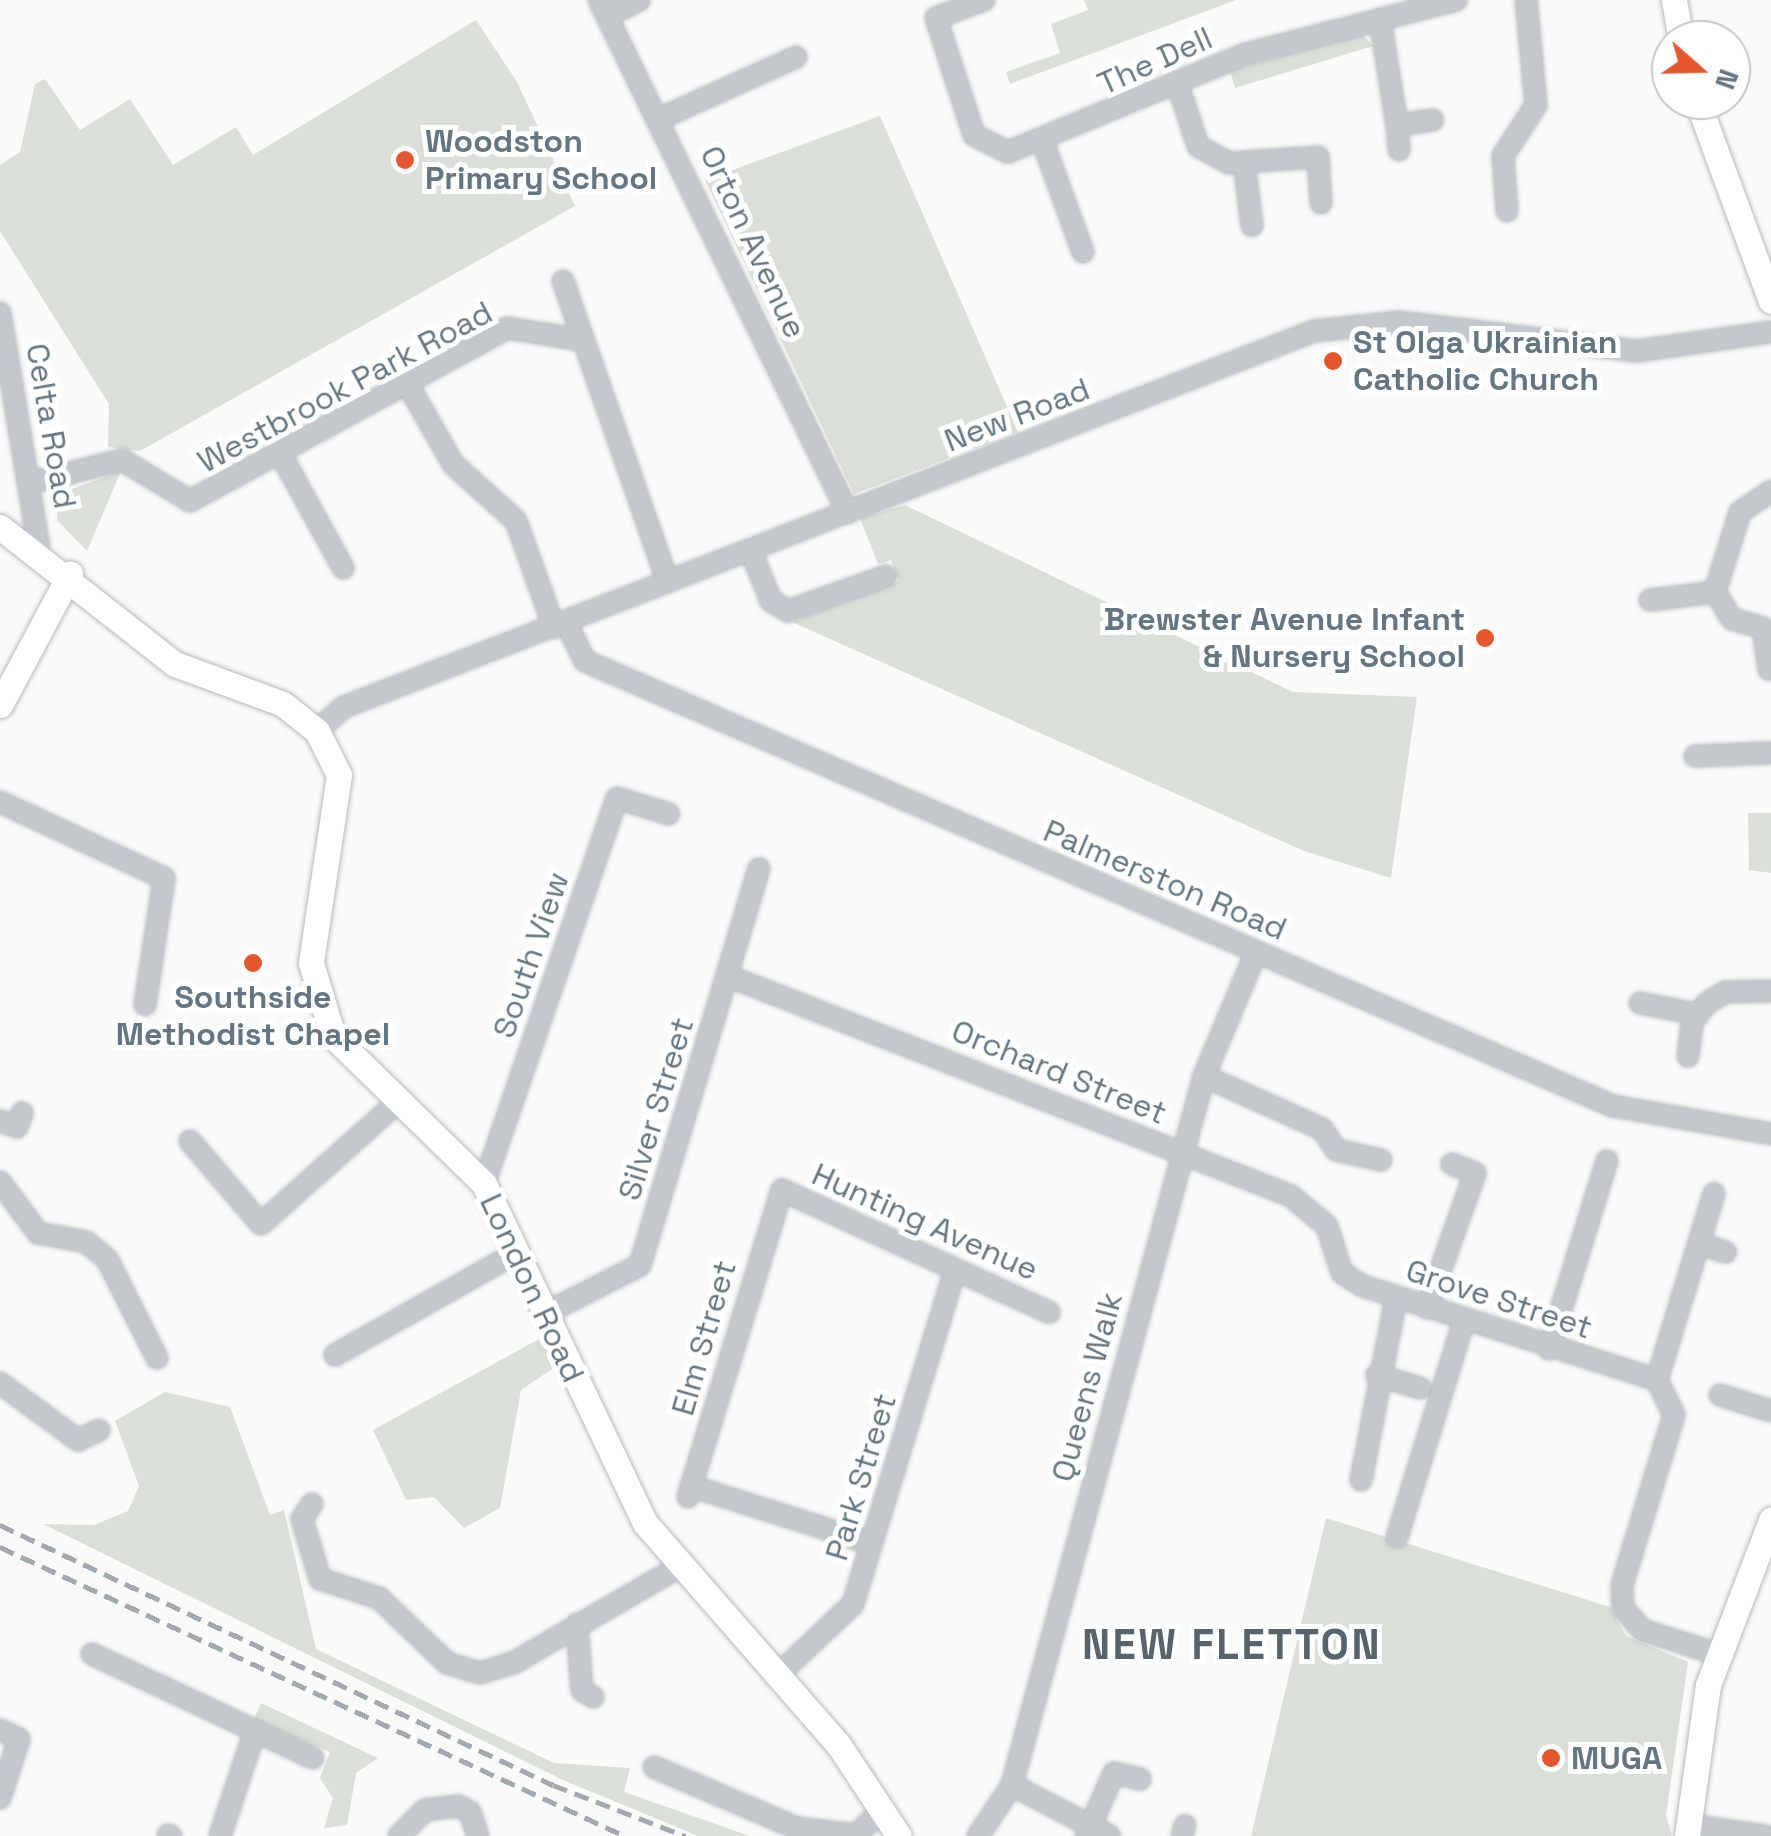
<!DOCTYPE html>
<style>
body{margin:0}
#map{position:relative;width:1771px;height:1836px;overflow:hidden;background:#fafaf8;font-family:"Space Grotesk",sans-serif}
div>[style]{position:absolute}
.green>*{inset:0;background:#dadfd7}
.roads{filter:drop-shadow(0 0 2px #b5babe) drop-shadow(0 0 2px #b5babe)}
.minor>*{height:20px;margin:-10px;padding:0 10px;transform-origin:10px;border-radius:10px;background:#c3c8cc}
.major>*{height:25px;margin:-12.5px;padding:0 12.5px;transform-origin:12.5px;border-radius:12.5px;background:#fff}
.rail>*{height:5px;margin-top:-2.5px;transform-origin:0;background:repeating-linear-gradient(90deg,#a2aab0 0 15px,transparent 0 23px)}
.dots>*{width:28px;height:28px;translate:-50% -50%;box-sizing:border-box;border:5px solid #fff;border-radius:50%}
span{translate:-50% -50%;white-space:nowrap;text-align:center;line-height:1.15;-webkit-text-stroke:10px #fff;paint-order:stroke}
.street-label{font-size:32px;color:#657683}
.poi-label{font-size:32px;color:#657683;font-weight:700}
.left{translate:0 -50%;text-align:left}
.right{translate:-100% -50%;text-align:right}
.district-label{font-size:42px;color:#57646e;font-weight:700;letter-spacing:2.5px}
.north{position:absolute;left:1651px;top:20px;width:100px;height:100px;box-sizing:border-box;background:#fff;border:2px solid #c1c8cd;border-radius:50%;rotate:110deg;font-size:28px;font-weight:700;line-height:40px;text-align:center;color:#657683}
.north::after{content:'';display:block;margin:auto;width:35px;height:45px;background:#e4572e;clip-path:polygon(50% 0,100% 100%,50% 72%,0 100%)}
</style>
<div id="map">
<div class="green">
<div style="clip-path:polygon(1084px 0,1236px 0,1010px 84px,1006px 72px,1060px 53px,1051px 24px,1088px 10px)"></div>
<div style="clip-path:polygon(476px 20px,517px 82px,575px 206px,140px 451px,108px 447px,109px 404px,0 231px,0 165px,20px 152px,35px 84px,45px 79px,80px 130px,130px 99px,173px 165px,236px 127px,253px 155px)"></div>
<div style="clip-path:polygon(1361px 33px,1373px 46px,1235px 88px,1230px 71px)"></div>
<div style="clip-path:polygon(880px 116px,1018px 432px,854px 494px,705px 180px)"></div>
<div style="clip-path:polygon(121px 471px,87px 551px,57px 520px,58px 494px)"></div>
<div style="clip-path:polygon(905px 505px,1293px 692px,1417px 697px,1391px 878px,1304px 851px,792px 622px,899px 581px,891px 560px,878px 564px,860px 518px)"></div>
<div style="clip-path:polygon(1748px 813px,1771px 813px,1771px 873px,1749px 870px)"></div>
<div style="clip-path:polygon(541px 1338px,555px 1367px,521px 1390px,500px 1508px,464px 1528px,434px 1497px,406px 1500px,373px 1430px)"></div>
<div style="clip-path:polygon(165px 1392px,230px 1407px,270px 1515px,284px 1510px,316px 1649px,554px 1763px,630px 1768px,624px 1792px,750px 1836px,698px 1836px,563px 1780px,43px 1524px,94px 1525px,128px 1511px,139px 1486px,115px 1421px)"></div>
<div style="clip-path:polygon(1326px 1518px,1610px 1607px,1626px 1636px,1688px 1662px,1666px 1815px,1672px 1836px,1251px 1836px)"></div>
<div style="clip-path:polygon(261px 1703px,378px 1758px,356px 1773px,347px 1825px,324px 1828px,333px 1798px,320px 1778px,330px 1752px,254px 1719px)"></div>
</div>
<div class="roads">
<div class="minor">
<div style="left:599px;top:0;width:570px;rotate:64.11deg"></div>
<div style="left:984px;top:0;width:51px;rotate:159.4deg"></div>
<div style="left:936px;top:18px;width:123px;rotate:72deg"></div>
<div style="left:974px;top:135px;width:38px;rotate:27deg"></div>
<div style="left:1008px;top:152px;width:257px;rotate:-22.4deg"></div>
<div style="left:1246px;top:54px;width:217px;rotate:-14.4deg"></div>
<div style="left:608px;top:16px;width:35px;rotate:-27deg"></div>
<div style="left:1380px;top:19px;width:107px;rotate:80.9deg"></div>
<div style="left:1397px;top:125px;width:36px;rotate:-8deg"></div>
<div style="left:1177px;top:82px;width:67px;rotate:71.8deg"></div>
<div style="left:1198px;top:146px;width:35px;rotate:29deg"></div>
<div style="left:1229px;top:163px;width:89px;rotate:-3.9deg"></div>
<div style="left:1318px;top:157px;width:46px;rotate:86.3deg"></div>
<div style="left:661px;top:118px;width:148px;rotate:-24.3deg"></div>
<div style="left:1397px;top:125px;width:25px;rotate:85deg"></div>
<div style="left:1044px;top:145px;width:114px;rotate:70deg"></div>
<div style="left:1244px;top:162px;width:64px;rotate:82.8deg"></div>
<div style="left:1507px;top:211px;width:55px;rotate:-94.2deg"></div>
<div style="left:1503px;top:156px;width:61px;rotate:-57.1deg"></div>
<div style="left:1536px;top:105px;width:105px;rotate:-95.4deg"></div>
<div style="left:563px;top:281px;width:317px;rotate:70.8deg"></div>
<div style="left:0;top:313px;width:239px;rotate:80.6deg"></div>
<div style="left:407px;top:383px;width:93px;rotate:60.4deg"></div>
<div style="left:453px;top:464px;width:85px;rotate:42.1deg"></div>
<div style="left:516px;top:521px;width:113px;rotate:70.3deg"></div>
<div style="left:281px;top:455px;width:129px;rotate:61.2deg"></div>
<div style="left:33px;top:482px;width:92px;rotate:-13.9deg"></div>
<div style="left:122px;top:460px;width:79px;rotate:31.1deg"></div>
<div style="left:190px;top:501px;width:361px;rotate:-28.6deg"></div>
<div style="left:507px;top:328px;width:76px;rotate:9.1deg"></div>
<div style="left:751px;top:551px;width:54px;rotate:68.2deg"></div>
<div style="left:771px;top:601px;width:20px;rotate:30deg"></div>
<div style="left:788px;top:611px;width:104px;rotate:-19.7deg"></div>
<div style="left:1715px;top:592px;width:32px;rotate:58deg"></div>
<div style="left:1732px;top:619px;width:32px;rotate:16deg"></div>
<div style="left:1763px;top:628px;width:42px;rotate:81.9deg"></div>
<div style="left:1650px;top:600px;width:65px;rotate:-7deg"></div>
<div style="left:1715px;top:592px;width:84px;rotate:-72.6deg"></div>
<div style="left:1740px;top:512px;width:37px;rotate:-34deg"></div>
<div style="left:566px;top:623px;width:42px;rotate:63.4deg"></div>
<div style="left:585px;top:661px;width:1120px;rotate:23.41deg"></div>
<div style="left:1613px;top:1106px;width:160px;rotate:10deg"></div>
<div style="left:317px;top:731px;width:36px;rotate:-42deg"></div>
<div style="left:344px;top:707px;width:1040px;rotate:-21.19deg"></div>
<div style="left:1314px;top:331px;width:86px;rotate:-6deg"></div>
<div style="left:1400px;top:322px;width:238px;rotate:7deg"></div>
<div style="left:1636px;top:351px;width:136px;rotate:-8deg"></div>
<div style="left:1695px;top:756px;width:76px;rotate:-2.3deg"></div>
<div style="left:0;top:802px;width:181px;rotate:24.9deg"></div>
<div style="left:164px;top:878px;width:128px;rotate:98.5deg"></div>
<div style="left:728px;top:976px;width:604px;rotate:21.34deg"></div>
<div style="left:1291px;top:1196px;width:47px;rotate:39.8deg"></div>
<div style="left:1327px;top:1226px;width:49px;rotate:72.3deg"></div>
<div style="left:1342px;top:1273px;width:25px;rotate:32deg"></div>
<div style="left:1363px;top:1286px;width:309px;rotate:17.7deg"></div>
<div style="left:1657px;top:1380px;width:39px;rotate:64deg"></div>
<div style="left:1674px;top:1415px;width:178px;rotate:107deg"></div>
<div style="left:1622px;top:1585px;width:23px;rotate:88deg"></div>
<div style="left:1623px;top:1608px;width:29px;rotate:49deg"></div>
<div style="left:1642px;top:1630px;width:79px;rotate:17.7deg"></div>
<div style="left:1640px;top:1003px;width:57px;rotate:11.1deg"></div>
<div style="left:1688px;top:1056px;width:34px;rotate:-83deg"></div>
<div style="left:1692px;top:1022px;width:23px;rotate:-52deg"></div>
<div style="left:1706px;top:1004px;width:22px;rotate:-32deg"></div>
<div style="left:1725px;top:992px;width:46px;rotate:-1.2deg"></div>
<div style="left:1204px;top:1076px;width:129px;rotate:24.2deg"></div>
<div style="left:1322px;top:1129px;width:25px;rotate:56deg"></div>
<div style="left:1336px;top:1150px;width:46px;rotate:12.5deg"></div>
<div style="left:0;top:1121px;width:18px;rotate:19deg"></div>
<div style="left:17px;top:1127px;width:15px;rotate:-70deg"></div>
<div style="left:190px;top:1141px;width:109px;rotate:49.5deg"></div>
<div style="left:261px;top:1224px;width:183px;rotate:-41.7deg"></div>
<div style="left:0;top:1182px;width:64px;rotate:53.3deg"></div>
<div style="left:38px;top:1233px;width:49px;rotate:10.6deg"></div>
<div style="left:86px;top:1242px;width:27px;rotate:39deg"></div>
<div style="left:107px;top:1259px;width:111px;rotate:63.2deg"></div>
<div style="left:484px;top:1184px;width:408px;rotate:-71deg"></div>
<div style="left:617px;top:798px;width:54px;rotate:17.1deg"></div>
<div style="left:1699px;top:1243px;width:28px;rotate:19deg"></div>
<div style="left:1427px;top:1308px;width:143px;rotate:-70.4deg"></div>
<div style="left:1475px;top:1173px;width:25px;rotate:-159deg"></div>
<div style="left:544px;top:1314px;width:108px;rotate:-27deg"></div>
<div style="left:640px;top:1265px;width:414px;rotate:-73.3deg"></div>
<div style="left:1549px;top:1349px;width:197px;rotate:-72.9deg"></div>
<div style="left:335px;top:1355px;width:208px;rotate:-29.4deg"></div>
<div style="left:1377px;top:1375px;width:45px;rotate:16.8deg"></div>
<div style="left:1657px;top:1380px;width:195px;rotate:-73deg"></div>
<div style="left:0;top:1383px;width:97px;rotate:36.2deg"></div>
<div style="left:78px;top:1440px;width:23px;rotate:-25deg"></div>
<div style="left:1720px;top:1395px;width:53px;rotate:17.4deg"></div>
<div style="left:1361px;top:1480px;width:184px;rotate:-79.1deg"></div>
<div style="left:691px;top:1486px;width:189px;rotate:17.6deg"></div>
<div style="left:688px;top:1497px;width:321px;rotate:-73deg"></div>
<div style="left:782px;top:1190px;width:294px;rotate:24.6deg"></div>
<div style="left:312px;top:1504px;width:18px;rotate:124deg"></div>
<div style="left:302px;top:1519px;width:63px;rotate:73.3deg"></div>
<div style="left:320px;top:1579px;width:62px;rotate:17.9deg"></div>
<div style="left:379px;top:1598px;width:94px;rotate:43.7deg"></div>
<div style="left:447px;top:1663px;width:34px;rotate:17deg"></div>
<div style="left:480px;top:1673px;width:37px;rotate:-17deg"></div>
<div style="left:515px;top:1662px;width:187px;rotate:-30.1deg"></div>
<div style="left:1397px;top:1537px;width:227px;rotate:-72.8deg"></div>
<div style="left:577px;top:1624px;width:66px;rotate:85.7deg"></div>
<div style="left:582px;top:1690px;width:13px;rotate:32deg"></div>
<div style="left:92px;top:1654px;width:244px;rotate:25.2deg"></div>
<div style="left:779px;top:1674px;width:102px;rotate:-43.4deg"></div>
<div style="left:853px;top:1604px;width:349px;rotate:-73deg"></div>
<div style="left:0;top:1730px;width:21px;rotate:25deg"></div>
<div style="left:19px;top:1739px;width:62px;rotate:107.9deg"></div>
<div style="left:654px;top:1767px;width:155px;rotate:23.2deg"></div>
<div style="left:796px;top:1828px;width:60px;rotate:6.7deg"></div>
<div style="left:856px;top:1835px;width:38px;rotate:-43deg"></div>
<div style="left:1012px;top:1785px;width:110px;rotate:27.5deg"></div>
<div style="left:1688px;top:1825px;width:78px;rotate:8.1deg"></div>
<div style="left:168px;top:1835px;width:3px;rotate:18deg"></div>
<div style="left:220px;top:1836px;width:111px;rotate:-71.6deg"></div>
<div style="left:399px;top:1836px;width:37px;rotate:-45deg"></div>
<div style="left:425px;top:1810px;width:33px;rotate:-7deg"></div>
<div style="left:458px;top:1806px;width:13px;rotate:27deg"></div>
<div style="left:470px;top:1812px;width:25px;rotate:72deg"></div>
<div style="left:978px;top:1836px;width:61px;rotate:-56.3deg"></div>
<div style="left:1012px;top:1785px;width:735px;rotate:-74.85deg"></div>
<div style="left:1204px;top:1076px;width:134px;rotate:-67.2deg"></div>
<div style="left:1086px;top:1836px;width:69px;rotate:-66deg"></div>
<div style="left:1114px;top:1773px;width:27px;rotate:13deg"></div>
<div style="left:1182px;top:1836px;width:11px;rotate:-75deg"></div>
</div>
<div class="major">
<div style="left:1674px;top:0;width:41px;rotate:80.1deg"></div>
<div style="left:1697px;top:100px;width:214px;rotate:69.8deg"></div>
<div style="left:0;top:527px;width:222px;rotate:38.1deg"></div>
<div style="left:175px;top:664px;width:115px;rotate:20.3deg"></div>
<div style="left:283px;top:704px;width:43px;rotate:38.5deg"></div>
<div style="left:317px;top:731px;width:49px;rotate:63.4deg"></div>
<div style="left:339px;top:775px;width:190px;rotate:98.5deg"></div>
<div style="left:311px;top:963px;width:76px;rotate:73.2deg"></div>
<div style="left:333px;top:1036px;width:211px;rotate:44.4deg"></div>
<div style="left:484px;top:1184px;width:375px;rotate:64.6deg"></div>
<div style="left:645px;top:1523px;width:293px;rotate:48.9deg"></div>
<div style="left:838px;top:1744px;width:110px;rotate:56.5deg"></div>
<div style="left:0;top:705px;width:149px;rotate:-61.9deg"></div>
<div style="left:1687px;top:1836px;width:152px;rotate:-82.1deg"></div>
<div style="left:1708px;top:1685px;width:177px;rotate:-69.1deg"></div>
</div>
</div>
<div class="rail">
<div style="left:0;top:1525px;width:611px;rotate:25.18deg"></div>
<div style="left:553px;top:1785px;width:142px;rotate:21.1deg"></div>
<div style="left:0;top:1547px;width:689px;rotate:24.82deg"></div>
</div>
<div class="dots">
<div style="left:405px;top:160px;background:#e4572e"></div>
<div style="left:1333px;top:361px;background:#e4572e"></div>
<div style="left:1485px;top:638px;background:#e4572e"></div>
<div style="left:253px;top:963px;background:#e4572e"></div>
<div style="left:1551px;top:1758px;background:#e4572e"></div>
</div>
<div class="street-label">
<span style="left:1155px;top:61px;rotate:-24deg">The Dell</span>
<span style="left:753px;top:242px;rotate:65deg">Orton Avenue</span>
<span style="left:345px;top:387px;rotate:-28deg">Westbrook Park Road</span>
<span style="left:1017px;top:415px;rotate:-21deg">New Road</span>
<span style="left:51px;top:426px;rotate:80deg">Celta Road</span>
<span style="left:1165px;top:880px;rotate:23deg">Palmerston Road</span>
<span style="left:531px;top:955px;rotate:-71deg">South View</span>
<span style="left:1059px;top:1072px;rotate:22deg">Orchard Street</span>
<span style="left:656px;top:1109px;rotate:-73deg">Silver Street</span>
<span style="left:925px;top:1222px;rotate:24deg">Hunting Avenue</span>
<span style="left:532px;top:1288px;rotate:65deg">London Road</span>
<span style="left:1499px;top:1299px;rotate:18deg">Grove Street</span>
<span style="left:704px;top:1338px;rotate:-74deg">Elm Street</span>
<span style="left:1087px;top:1387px;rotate:-75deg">Queens Walk</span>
<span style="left:861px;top:1477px;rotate:-73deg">Park Street</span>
</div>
<div class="poi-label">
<span class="left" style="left:425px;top:160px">Woodston<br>Primary School</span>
<span class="left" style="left:1353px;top:361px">St Olga Ukrainian<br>Catholic Church</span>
<span class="right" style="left:1465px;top:638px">Brewster Avenue Infant<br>&amp; Nursery School</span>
<span style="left:253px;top:1016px">Southside<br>Methodist Chapel</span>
<span class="left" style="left:1571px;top:1758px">MUGA</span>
</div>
<div class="district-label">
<span style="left:1232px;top:1645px">NEW FLETTON</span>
</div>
<div class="north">N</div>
</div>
